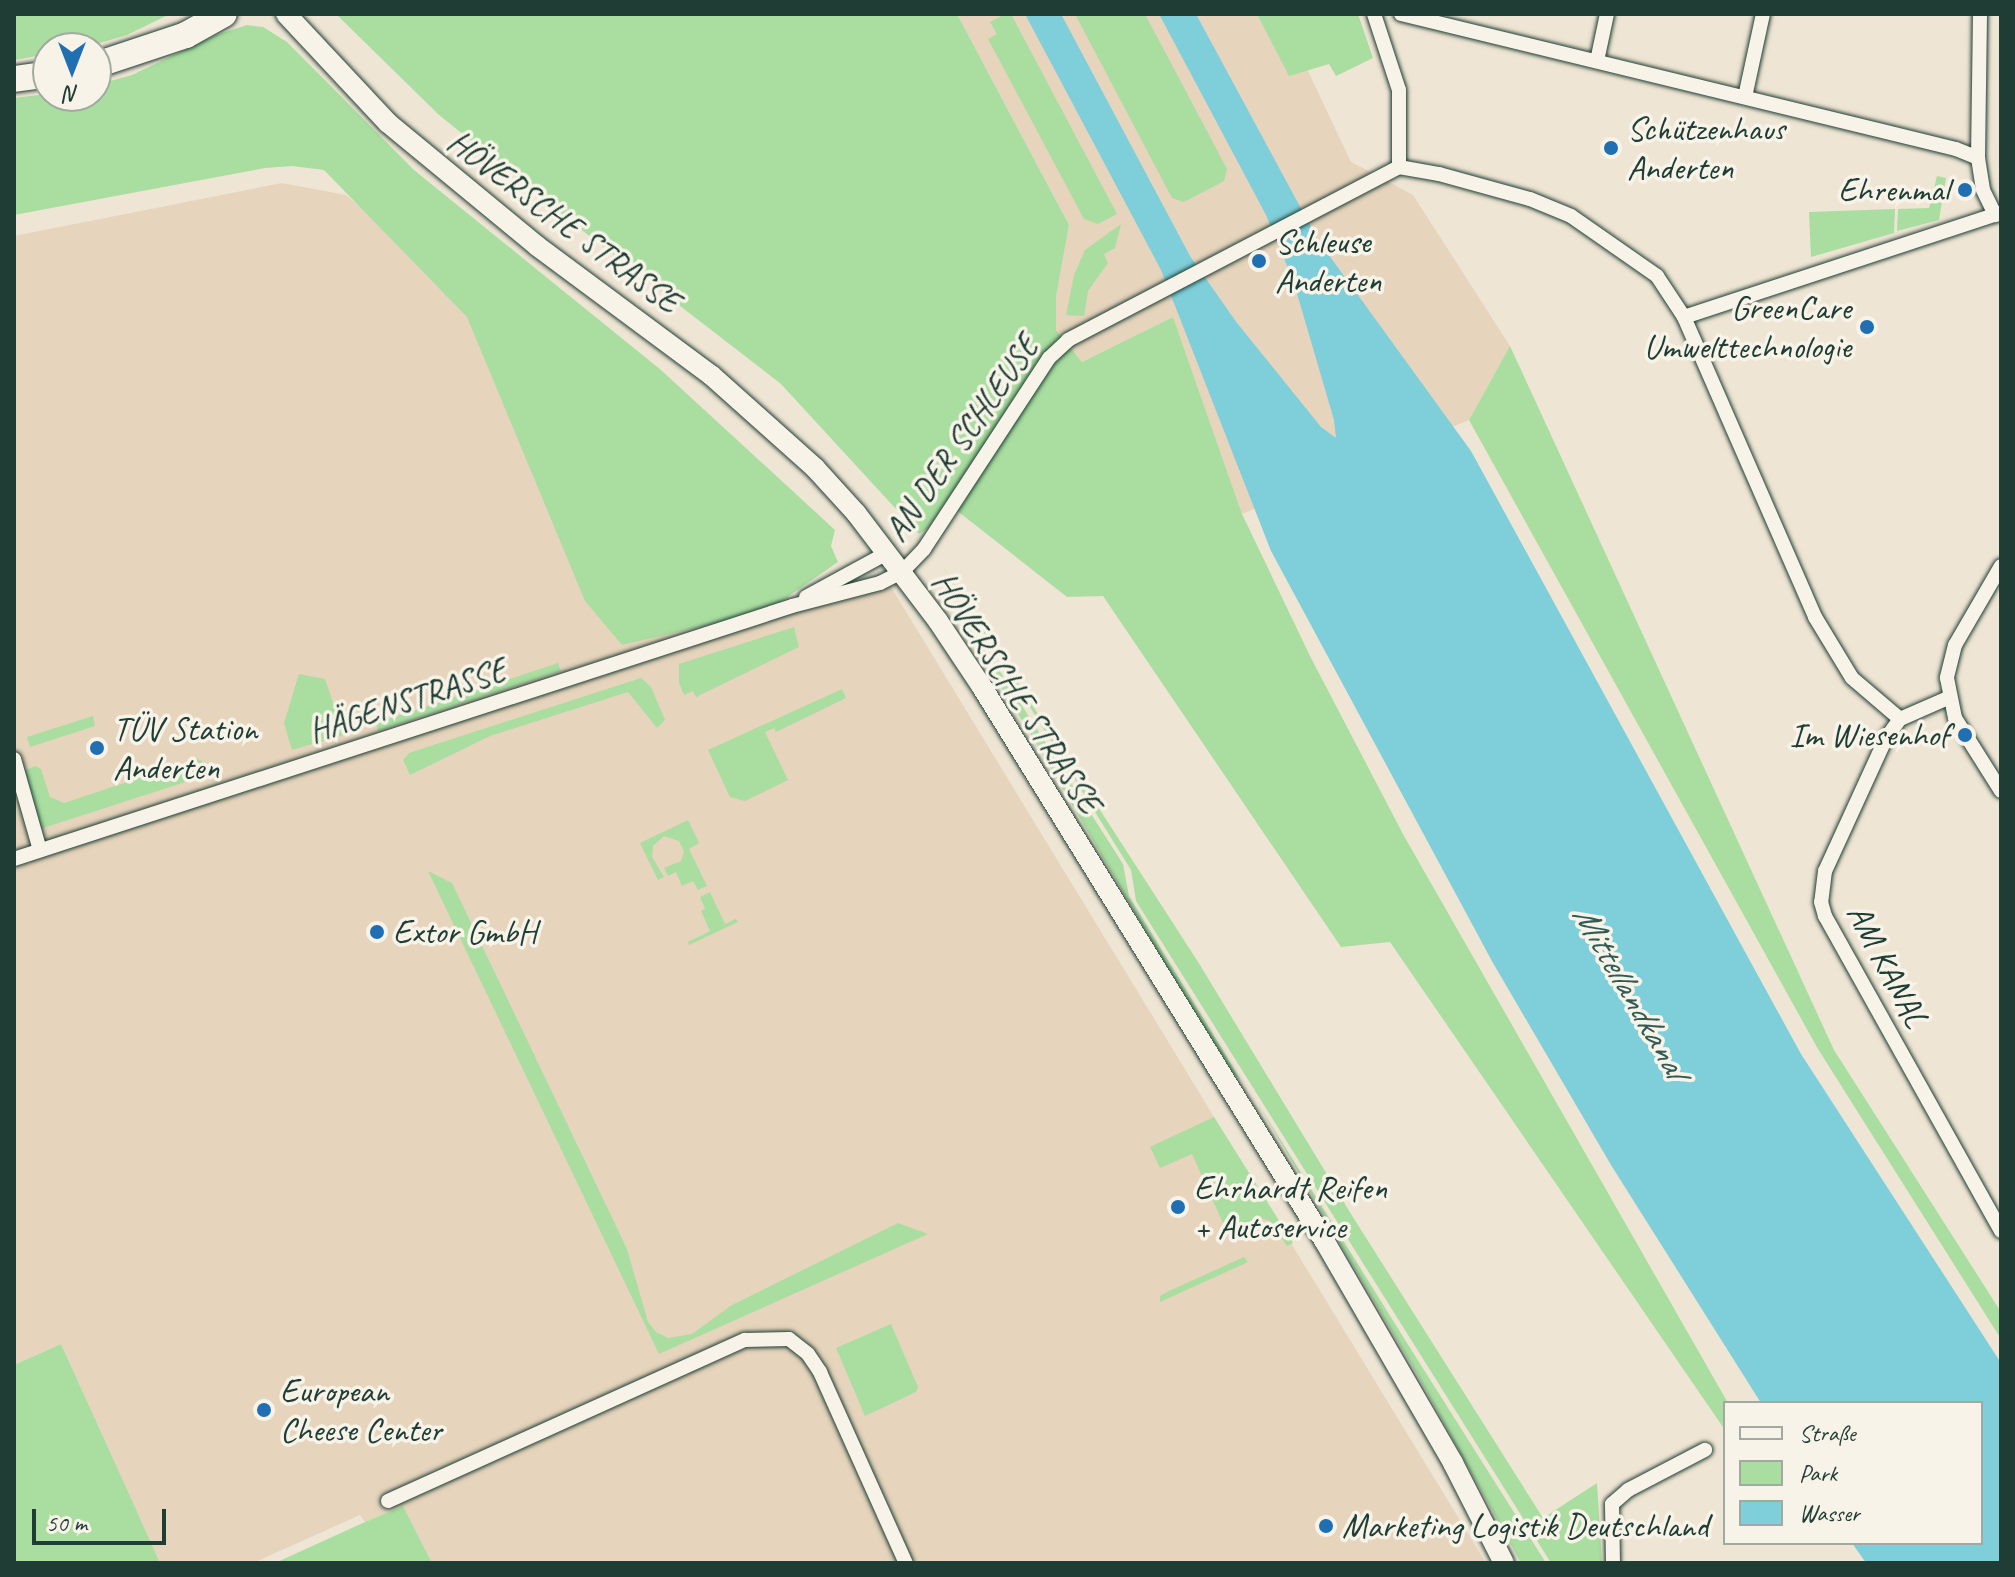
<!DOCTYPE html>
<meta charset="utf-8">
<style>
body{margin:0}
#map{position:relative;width:2015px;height:1577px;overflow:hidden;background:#efe5d4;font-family:Caveat,sans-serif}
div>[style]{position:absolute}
.built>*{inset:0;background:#e6d4bc}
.green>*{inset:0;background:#a9dea0}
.water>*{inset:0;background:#7fcfda}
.roads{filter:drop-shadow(0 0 2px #1f3d34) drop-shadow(0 0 2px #1f3d34)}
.street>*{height:14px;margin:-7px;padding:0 7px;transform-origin:7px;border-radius:7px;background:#f7f3e8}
.secondary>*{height:20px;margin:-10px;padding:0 10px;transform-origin:10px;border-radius:10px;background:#f7f3e8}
.highway>*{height:26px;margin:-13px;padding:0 13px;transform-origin:13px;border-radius:13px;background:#f7f3e8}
.dots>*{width:22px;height:22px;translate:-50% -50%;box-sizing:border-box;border:4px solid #f7f3e8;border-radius:50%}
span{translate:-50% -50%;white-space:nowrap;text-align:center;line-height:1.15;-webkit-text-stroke:7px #f7f3e8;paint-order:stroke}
.poi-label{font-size:34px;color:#1f3d34}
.left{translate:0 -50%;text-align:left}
.right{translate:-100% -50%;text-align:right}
.street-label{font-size:34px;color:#1f3d34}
.water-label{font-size:36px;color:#325a55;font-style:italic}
.frame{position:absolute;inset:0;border:16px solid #1f3d34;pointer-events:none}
.legend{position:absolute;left:1723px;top:1401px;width:260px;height:144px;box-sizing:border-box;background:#f7f3e8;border:2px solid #a1aaa0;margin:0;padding:10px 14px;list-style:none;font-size:24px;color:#1f3d34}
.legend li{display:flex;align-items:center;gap:16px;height:40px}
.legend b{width:40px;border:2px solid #a1aaa0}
.north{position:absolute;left:32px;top:32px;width:80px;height:80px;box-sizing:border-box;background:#f7f3e8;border:2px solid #a1aaa0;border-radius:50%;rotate:180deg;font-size:22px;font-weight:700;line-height:32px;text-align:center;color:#1f3d34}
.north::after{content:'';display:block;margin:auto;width:28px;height:36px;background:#1f6fb2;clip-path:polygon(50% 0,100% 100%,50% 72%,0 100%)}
.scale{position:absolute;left:32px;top:1509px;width:134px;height:36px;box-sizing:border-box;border:4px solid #1f3d34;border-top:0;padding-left:10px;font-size:24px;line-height:28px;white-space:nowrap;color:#1f3d34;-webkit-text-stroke:6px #f7f3e8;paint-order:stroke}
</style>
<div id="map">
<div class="built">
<div style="clip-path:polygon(957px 14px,1281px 14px,1351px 162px,1413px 195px,1510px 346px,1469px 420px,1242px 514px,1173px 317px,1082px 362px,1056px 330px,1056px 297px,1069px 225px)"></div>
<div style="clip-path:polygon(282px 183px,346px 195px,602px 401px,796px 605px,883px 574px,1486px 1563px,432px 1563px,403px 1506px,365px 1522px,360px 1515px,253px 1563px,160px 1563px,61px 1344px,14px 1365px,14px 236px)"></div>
</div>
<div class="green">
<div style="clip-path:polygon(14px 14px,170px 14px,127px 35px,93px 45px,48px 48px,48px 54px,14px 60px)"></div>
<div style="clip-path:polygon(336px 14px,957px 14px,1069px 225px,1056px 297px,1056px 330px,1082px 362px,1173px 317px,1242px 514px,1311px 658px,1404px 836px,1728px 1403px,1725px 1430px,1390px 942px,1341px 947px,1103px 596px,1067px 597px,946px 502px,928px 528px,919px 534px,781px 384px,552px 207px,438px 114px)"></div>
<div style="clip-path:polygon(1005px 14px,1011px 14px,1117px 214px,1098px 224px,1084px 219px,988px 39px,997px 34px,990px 22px)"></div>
<div style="clip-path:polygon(1075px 14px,1145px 14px,1227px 169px,1224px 181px,1184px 202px,1172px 198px)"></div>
<div style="clip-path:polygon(1257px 14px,1358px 14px,1373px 58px,1336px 76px,1329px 64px,1289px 76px)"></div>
<div style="clip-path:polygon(247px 25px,263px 27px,287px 42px,414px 170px,661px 370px,835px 530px,831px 546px,838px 562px,767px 611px,622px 645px,585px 601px,467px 317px,324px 170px,292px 166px,265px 168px,14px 215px,14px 98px,48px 94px,96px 96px,96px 85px,132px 75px,216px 35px)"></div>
<div style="clip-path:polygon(1937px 176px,1946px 178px,1939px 220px,1897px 231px,1898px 209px,1929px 208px)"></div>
<div style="clip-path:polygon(1895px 209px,1894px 233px,1811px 257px,1809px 212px)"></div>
<div style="clip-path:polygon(1121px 224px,1115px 248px,1104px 254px,1108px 263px,1088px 291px,1084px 316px,1066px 315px,1074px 275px,1085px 250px)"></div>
<div style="clip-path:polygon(1510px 346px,1834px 1050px,2001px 1312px,2001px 1339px,1818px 1049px,1469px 420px)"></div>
<div style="clip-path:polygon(940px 562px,1200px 965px,1351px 1214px,1543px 1518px,1597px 1483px,1602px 1563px,1551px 1563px,1136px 901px,1131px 870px)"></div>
<div style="clip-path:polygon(968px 621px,1123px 864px,1129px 896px,1241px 1080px,1233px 1073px,1160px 955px,1027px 728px,967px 634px)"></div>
<div style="clip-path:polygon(794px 627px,799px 647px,696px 697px,693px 691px,684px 695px,679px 683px,679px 664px)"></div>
<div style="clip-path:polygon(558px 663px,561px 671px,378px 731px,376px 723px)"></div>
<div style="clip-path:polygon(299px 674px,325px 679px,344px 735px,292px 750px,284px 723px)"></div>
<div style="clip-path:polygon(641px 678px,651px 687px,665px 720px,657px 728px,628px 692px,490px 736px,410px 775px,403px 760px,409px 753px)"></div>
<div style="clip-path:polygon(842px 689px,846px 698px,776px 732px,774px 728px,765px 732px,788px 780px,745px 801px,730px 797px,708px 750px)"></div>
<div style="clip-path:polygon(93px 716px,95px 726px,30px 747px,27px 737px)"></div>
<div style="clip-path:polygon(197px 759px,202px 761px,207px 775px,40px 829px,24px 771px,35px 766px,41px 769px,50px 797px,64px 803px)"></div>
<div style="clip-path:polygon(688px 820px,699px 843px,689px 849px,707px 886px,698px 890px,693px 881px,682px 886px,676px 872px,668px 876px,664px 868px,681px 861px,684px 851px,679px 841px,664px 836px,653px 846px,652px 857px,664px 877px,658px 880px,640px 843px)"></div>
<div style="clip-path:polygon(428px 871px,452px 883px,627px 1249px,648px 1322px,656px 1332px,668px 1338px,692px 1334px,732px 1305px,898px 1223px,928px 1234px,659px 1354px)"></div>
<div style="clip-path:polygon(710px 892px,725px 924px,736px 919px,738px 922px,689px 945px,688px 942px,710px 931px,701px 911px,705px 909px,700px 897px)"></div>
<div style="clip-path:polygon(1257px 1102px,1407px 1343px,1546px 1563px,1521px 1563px,1417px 1374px)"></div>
<div style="clip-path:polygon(1214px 1117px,1293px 1243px,1287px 1246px,1270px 1221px,1260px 1218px,1227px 1232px,1192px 1154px,1160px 1168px,1150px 1147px)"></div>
<div style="clip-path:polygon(1244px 1257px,1248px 1262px,1160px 1302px,1160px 1296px,1169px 1291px)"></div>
<div style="clip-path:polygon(891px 1324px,918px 1387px,916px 1392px,865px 1416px,836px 1348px)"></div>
<div style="clip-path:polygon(61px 1344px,134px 1505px,160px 1563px,14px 1563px,14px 1365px)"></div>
<div style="clip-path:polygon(403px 1506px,432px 1563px,275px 1563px,365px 1522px)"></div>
</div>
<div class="water">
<div style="clip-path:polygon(1025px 14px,1061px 14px,1190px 256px,1237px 323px,1321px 427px,1336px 438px,1334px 420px,1293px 280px,1266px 215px,1159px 14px,1196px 14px,1318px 240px,1471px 451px,1801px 1054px,2001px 1363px,2001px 1563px,1866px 1563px,1852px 1543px,1981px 1543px,1981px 1403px,1761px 1403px,1611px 1165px,1493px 963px,1271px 551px,1161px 270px)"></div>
</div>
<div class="roads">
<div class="street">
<div style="left:1374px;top:14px;width:80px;rotate:71.8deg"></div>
<div style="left:1399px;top:90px;width:77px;rotate:90deg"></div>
<div style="left:1401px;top:14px;width:571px;rotate:13.67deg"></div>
<div style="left:1956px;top:149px;width:24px;rotate:22deg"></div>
<div style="left:1978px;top:158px;width:32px;rotate:81deg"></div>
<div style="left:1983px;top:190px;width:28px;rotate:64deg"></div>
<div style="left:1597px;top:61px;width:48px;rotate:-78deg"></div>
<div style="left:1745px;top:97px;width:85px;rotate:-77.8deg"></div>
<div style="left:1978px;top:158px;width:144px;rotate:-89.2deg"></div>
<div style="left:1399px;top:167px;width:41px;rotate:9.9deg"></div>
<div style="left:1439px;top:174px;width:94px;rotate:15.4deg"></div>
<div style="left:1530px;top:199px;width:44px;rotate:22.5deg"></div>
<div style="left:1571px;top:216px;width:105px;rotate:34.9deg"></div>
<div style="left:1657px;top:276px;width:49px;rotate:56.6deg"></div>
<div style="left:1684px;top:317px;width:334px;rotate:-18.2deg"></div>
<div style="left:1684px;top:317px;width:327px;rotate:66.4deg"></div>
<div style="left:1815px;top:617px;width:71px;rotate:58.8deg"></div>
<div style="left:1852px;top:678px;width:63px;rotate:40.5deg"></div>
<div style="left:1900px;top:719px;width:52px;rotate:-23.6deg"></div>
<div style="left:2001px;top:566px;width:91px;rotate:120.2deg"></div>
<div style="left:1955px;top:645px;width:34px;rotate:104deg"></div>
<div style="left:1947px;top:678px;width:41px;rotate:78.7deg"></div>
<div style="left:1955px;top:718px;width:86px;rotate:57.8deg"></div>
<div style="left:806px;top:597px;width:92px;rotate:-28.5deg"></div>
<div style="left:1900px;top:719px;width:24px;rotate:126deg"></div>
<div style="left:1886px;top:738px;width:146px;rotate:114.6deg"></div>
<div style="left:1825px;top:871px;width:31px;rotate:97deg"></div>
<div style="left:1821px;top:902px;width:15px;rotate:74deg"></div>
<div style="left:1825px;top:916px;width:361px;rotate:60.8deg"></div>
<div style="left:14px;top:759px;width:95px;rotate:74.1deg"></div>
<div style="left:14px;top:859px;width:818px;rotate:-18.01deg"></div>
<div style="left:792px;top:606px;width:91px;rotate:-14.6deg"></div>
<div style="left:880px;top:583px;width:25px;rotate:-27deg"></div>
<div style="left:902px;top:572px;width:32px;rotate:-46deg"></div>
<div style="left:924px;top:549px;width:228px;rotate:-56.8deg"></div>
<div style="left:1049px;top:358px;width:26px;rotate:-43deg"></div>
<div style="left:1068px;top:340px;width:373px;rotate:-27.6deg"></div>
<div style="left:388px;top:1501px;width:392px;rotate:-24.3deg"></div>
<div style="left:745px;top:1340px;width:44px;rotate:-1.3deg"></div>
<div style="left:789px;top:1339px;width:24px;rotate:38deg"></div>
<div style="left:808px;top:1354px;width:22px;rotate:56deg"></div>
<div style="left:820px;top:1372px;width:209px;rotate:65.8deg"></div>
<div style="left:1613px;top:1563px;width:59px;rotate:-91deg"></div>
<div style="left:1612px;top:1504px;width:21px;rotate:-41deg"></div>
<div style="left:1628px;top:1490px;width:87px;rotate:-27.5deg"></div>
</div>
<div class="secondary">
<div style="left:286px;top:14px;width:149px;rotate:46.9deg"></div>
<div style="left:388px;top:123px;width:193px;rotate:39.5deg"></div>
<div style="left:537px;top:246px;width:217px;rotate:36.6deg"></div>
<div style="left:711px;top:375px;width:140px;rotate:41.8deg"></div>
<div style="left:815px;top:468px;width:61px;rotate:47.7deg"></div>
<div style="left:856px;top:513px;width:136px;rotate:52.8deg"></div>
<div style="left:938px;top:621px;width:79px;rotate:56.3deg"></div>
<div style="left:982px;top:687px;width:652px;rotate:58.28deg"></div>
<div style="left:1325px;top:1242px;width:255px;rotate:59.9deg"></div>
<div style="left:1453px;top:1463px;width:112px;rotate:63deg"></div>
</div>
<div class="highway">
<div style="left:96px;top:65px;width:95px;rotate:-18.4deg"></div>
<div style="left:186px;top:35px;width:43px;rotate:-28.9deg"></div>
<div style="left:14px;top:79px;width:34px;rotate:-8deg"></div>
</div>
</div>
<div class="dots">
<div style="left:1611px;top:148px;background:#1f6fb2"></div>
<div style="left:1965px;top:190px;background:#1f6fb2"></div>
<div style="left:1259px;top:261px;background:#1f6fb2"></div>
<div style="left:1867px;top:327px;background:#1f6fb2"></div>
<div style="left:1965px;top:735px;background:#1f6fb2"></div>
<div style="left:97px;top:748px;background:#1f6fb2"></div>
<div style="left:377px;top:932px;background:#1f6fb2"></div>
<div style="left:1178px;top:1207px;background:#1f6fb2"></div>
<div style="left:264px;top:1410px;background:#1f6fb2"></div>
<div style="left:1326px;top:1526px;background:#1f6fb2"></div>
</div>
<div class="poi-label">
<span class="left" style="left:1627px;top:148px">Schützenhaus<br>Anderten</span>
<span class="right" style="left:1949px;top:190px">Ehrenmal</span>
<span class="left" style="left:1275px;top:261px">Schleuse<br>Anderten</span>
<span class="right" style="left:1851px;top:327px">GreenCare<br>Umwelttechnologie</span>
<span class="left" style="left:113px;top:748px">TÜV Station<br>Anderten</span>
<span class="right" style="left:1949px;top:735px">Im Wiesenhof</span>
<span class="left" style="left:393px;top:932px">Extor GmbH</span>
<span class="left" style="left:1194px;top:1207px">Ehrhardt Reifen<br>+ Autoservice</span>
<span class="left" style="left:280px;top:1410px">European<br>Cheese Center</span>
<span class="left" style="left:1342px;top:1526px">Marketing Logistik Deutschland</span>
</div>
<div class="street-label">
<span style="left:564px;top:221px;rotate:37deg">HÖVERSCHE STRASSE</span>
<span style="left:961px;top:438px;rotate:-55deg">AN DER SCHLEUSE</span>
<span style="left:1017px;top:692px;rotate:57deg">HÖVERSCHE STRASSE</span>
<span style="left:407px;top:700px;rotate:-18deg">HÄGENSTRASSE</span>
<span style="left:1888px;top:965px;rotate:62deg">AM KANAL</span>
</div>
<div class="water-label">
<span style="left:1630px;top:991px;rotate:60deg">Mittellandkanal</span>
</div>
<div class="frame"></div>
<ul class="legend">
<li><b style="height:10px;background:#f7f3e8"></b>Straße</li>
<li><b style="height:22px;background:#a9dea0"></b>Park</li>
<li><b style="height:22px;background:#7fcfda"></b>Wasser</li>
</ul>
<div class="north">N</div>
<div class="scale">50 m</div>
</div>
